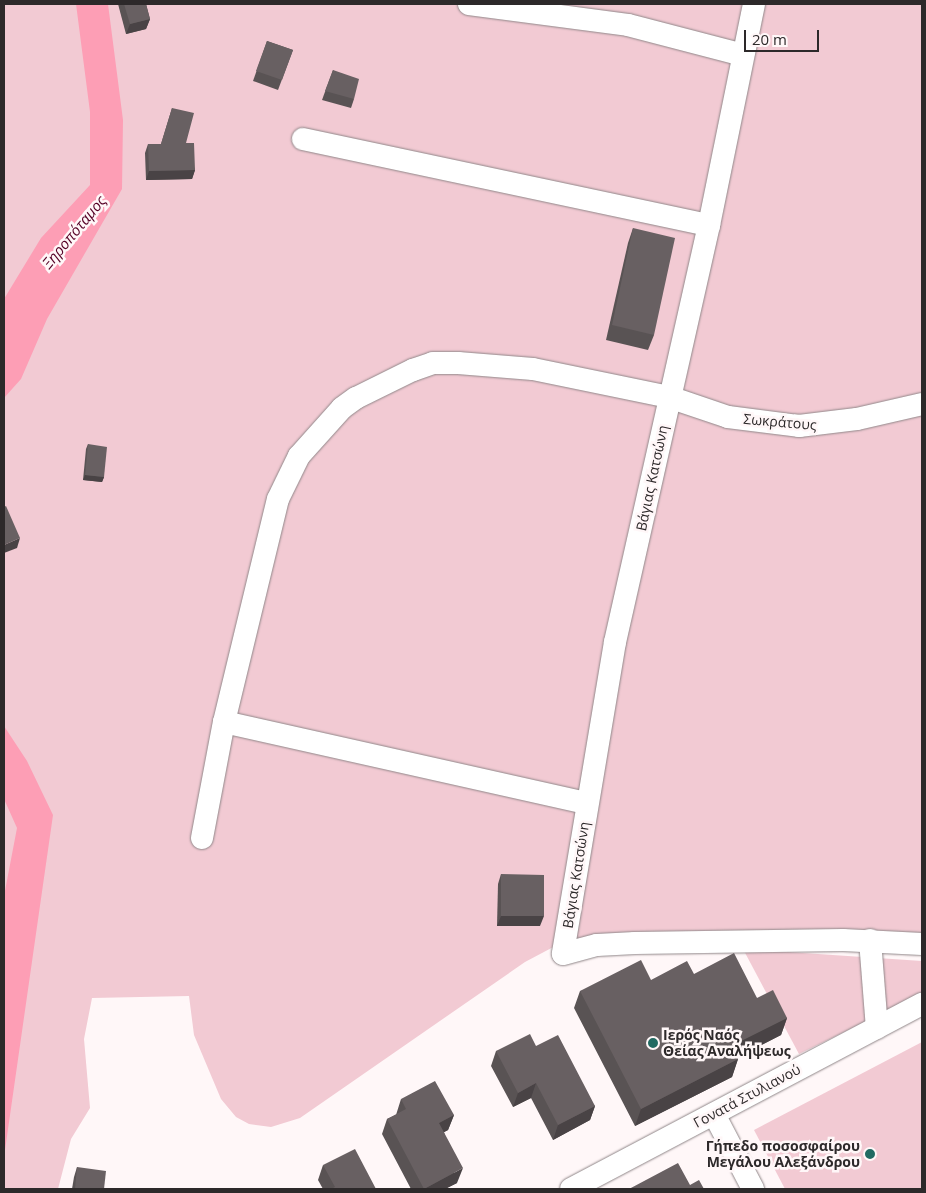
<!DOCTYPE html>
<meta charset="utf-8">
<style>
body{margin:0}
#map{position:relative;width:926px;height:1193px;overflow:hidden;background:#fff7f8;font-family:"Open Sans",sans-serif}
div>[style]{position:absolute}
.green>*{inset:0;background:#f2cad3}
.water>*{inset:0;background:#fd9eb5}
.roads{filter:drop-shadow(0 0 1px #908789) drop-shadow(0 0 1px #908789)}
.street>*{height:22px;margin:-11px;padding:0 11px;transform-origin:11px;border-radius:11px;background:#fff}
.wall>*{inset:0;background:#595354}
.shaded-wall>*{inset:0;background:#494345}
.building>*{inset:0;background:#686062}
.dots>*{width:14px;height:14px;translate:-50% -50%;box-sizing:border-box;border:2px solid #fff7f8;border-radius:50%}
span{translate:-50% -50%;white-space:nowrap;text-align:center;line-height:1.15;-webkit-text-stroke:5px #fff7f8;paint-order:stroke}
.street-label{font-size:14px;color:#2d292a}
.poi-label{font-size:14px;color:#2d292a;font-weight:700}
.left{translate:0 -50%;text-align:left}
.right{translate:-100% -50%;text-align:right}
.water-label{font-size:15px;color:#550025;font-style:italic}
.frame{position:absolute;inset:0;border:5px solid #2d292a;pointer-events:none}
.scale{position:absolute;left:744px;top:30px;width:75px;height:22px;box-sizing:border-box;border:2px solid #2d292a;border-top:0;padding-left:6px;font-size:15px;line-height:18px;white-space:nowrap;color:#2d292a;-webkit-text-stroke:4px #fff7f8;paint-order:stroke}
</style>
<div id="map">
<div class="green">
<div style="clip-path:polygon(4px 4px,922px 4px,922px 934px,559px 944px,525px 962px,300px 1118px,271px 1127px,249px 1124px,236px 1117px,221px 1099px,194px 1035px,189px 996px,92px 998px,84px 1039px,90px 1108px,71px 1139px,58px 1189px,4px 1189px)"></div>
<div style="clip-path:polygon(743px 949px,922px 961px,922px 994px,799px 1054px)"></div>
<div style="clip-path:polygon(922px 1042px,922px 1189px,785px 1189px,754px 1130px)"></div>
</div>
<div class="water">
<div style="clip-path:polygon(76px 4px,108px 4px,123px 120px,122px 189px,47px 319px,21px 379px,4px 398px,4px 299px,41px 238px,90px 185px,90px 112px)"></div>
<div style="clip-path:polygon(4px 726px,27px 761px,53px 815px,4px 1157px,4px 896px,17px 828px,4px 799px)"></div>
</div>
<div class="roads">
<div class="street">
<div style="left:469px;top:4px;width:160px;rotate:7.5deg"></div>
<div style="left:628px;top:25px;width:119px;rotate:14.6deg"></div>
<div style="left:754px;top:4px;width:226px;rotate:101.5deg"></div>
<div style="left:709px;top:225px;width:427px;rotate:102.7deg"></div>
<div style="left:615px;top:642px;width:316px;rotate:99.5deg"></div>
<div style="left:563px;top:954px;width:35px;rotate:-15deg"></div>
<div style="left:597px;top:945px;width:38px;rotate:-3deg"></div>
<div style="left:635px;top:943px;width:208px;rotate:-0.8deg"></div>
<div style="left:843px;top:940px;width:79px;rotate:2.9deg"></div>
<div style="left:303px;top:139px;width:415px;rotate:12deg"></div>
<div style="left:224px;top:722px;width:372px;rotate:12.6deg"></div>
<div style="left:202px;top:838px;width:118px;rotate:-79.3deg"></div>
<div style="left:224px;top:722px;width:229px;rotate:-76.4deg"></div>
<div style="left:278px;top:499px;width:48px;rotate:-64deg"></div>
<div style="left:299px;top:456px;width:64px;rotate:-48.1deg"></div>
<div style="left:342px;top:408px;width:17px;rotate:-36deg"></div>
<div style="left:356px;top:398px;width:64px;rotate:-26.2deg"></div>
<div style="left:413px;top:370px;width:21px;rotate:-19deg"></div>
<div style="left:433px;top:363px;width:25px"></div>
<div style="left:458px;top:363px;width:75px;rotate:4.6deg"></div>
<div style="left:533px;top:369px;width:139px;rotate:11.6deg"></div>
<div style="left:669px;top:397px;width:62px;rotate:18.7deg"></div>
<div style="left:728px;top:417px;width:72px;rotate:7.2deg"></div>
<div style="left:799px;top:426px;width:58px;rotate:-6.9deg"></div>
<div style="left:857px;top:419px;width:67px;rotate:-13deg"></div>
<div style="left:870px;top:940px;width:88px;rotate:85.5deg"></div>
<div style="left:714px;top:1114px;width:85px;rotate:62.5deg"></div>
<div style="left:571px;top:1189px;width:397px;rotate:-27.8deg"></div>
</div>
</div>
<div class="wall">
<div style="clip-path:polygon(118px 4px,146px 4px,150px 19px,146px 29px,126px 34px)"></div>
<div style="clip-path:polygon(267px 41px,293px 50px,278px 90px,253px 81px)"></div>
<div style="clip-path:polygon(333px 70px,354px 99px,351px 108px,322px 100px)"></div>
<div style="clip-path:polygon(172px 108px,186px 143px,195px 170px,192px 179px,146px 180px,145px 153px,148px 144px,161px 144px)"></div>
<div style="clip-path:polygon(633px 228px,654px 335px,648px 350px,606px 340px,628px 243px)"></div>
<div style="clip-path:polygon(88px 444px,104px 477px,102px 482px,83px 480px,86px 449px)"></div>
<div style="clip-path:polygon(501px 874px,540px 926px,497px 926px,498px 884px)"></div>
<div style="clip-path:polygon(694px 974px,757px 998px,787px 1018px,781px 1035px,737px 1057px,738px 1059px,732px 1077px,635px 1126px,574px 1008px,580px 991px)"></div>
<div style="clip-path:polygon(536px 1046px,595px 1106px,590px 1120px,553px 1140px,531px 1098px,513px 1107px,491px 1066px,496px 1051px)"></div>
<div style="clip-path:polygon(401px 1099px,454px 1115px,448px 1130px,444px 1132px,457px 1183px,445px 1189px,411px 1189px,382px 1134px,387px 1119px,396px 1115px)"></div>
<div style="clip-path:polygon(323px 1165px,376px 1189px,323px 1189px,318px 1180px)"></div>
<div style="clip-path:polygon(77px 1167px,104px 1189px,72px 1189px,74px 1177px)"></div>
</div>
<div class="shaded-wall">
<div style="clip-path:polygon(150px 19px,146px 29px,126px 34px,130px 24px)"></div>
<div style="clip-path:polygon(195px 170px,192px 179px,146px 180px,149px 171px)"></div>
<div style="clip-path:polygon(85px 475px,104px 477px,102px 482px,83px 480px)"></div>
<div style="clip-path:polygon(20px 538px,17px 548px,4px 553px,4px 545px)"></div>
<div style="clip-path:polygon(501px 916px,544px 916px,540px 926px,497px 926px)"></div>
<div style="clip-path:polygon(787px 1018px,781px 1035px,725px 1064px,731px 1046px)"></div>
<div style="clip-path:polygon(738px 1059px,732px 1077px,635px 1126px,641px 1109px)"></div>
<div style="clip-path:polygon(536px 1083px,531px 1098px,513px 1107px,518px 1093px)"></div>
<div style="clip-path:polygon(595px 1106px,590px 1120px,553px 1140px,558px 1125px)"></div>
<div style="clip-path:polygon(454px 1115px,448px 1130px,433px 1138px,439px 1123px)"></div>
<div style="clip-path:polygon(463px 1168px,457px 1183px,445px 1189px,424px 1189px)"></div>
</div>
<div class="building">
<div style="clip-path:polygon(124px 4px,146px 4px,150px 19px,130px 24px)"></div>
<div style="clip-path:polygon(267px 41px,293px 50px,282px 80px,256px 71px)"></div>
<div style="clip-path:polygon(333px 70px,359px 79px,354px 99px,325px 91px)"></div>
<div style="clip-path:polygon(172px 108px,194px 113px,186px 143px,194px 143px,195px 170px,149px 171px,148px 144px,161px 144px)"></div>
<div style="clip-path:polygon(633px 228px,675px 238px,654px 335px,612px 325px)"></div>
<div style="clip-path:polygon(88px 444px,107px 447px,104px 477px,85px 475px)"></div>
<div style="clip-path:polygon(6px 506px,20px 538px,4px 545px,4px 507px)"></div>
<div style="clip-path:polygon(501px 874px,544px 875px,544px 916px,501px 916px)"></div>
<div style="clip-path:polygon(734px 953px,757px 998px,773px 990px,787px 1018px,731px 1046px,738px 1059px,641px 1109px,580px 991px,641px 960px,651px 980px,687px 961px,694px 974px)"></div>
<div style="clip-path:polygon(530px 1034px,536px 1046px,558px 1035px,595px 1106px,558px 1125px,536px 1083px,518px 1093px,496px 1051px)"></div>
<div style="clip-path:polygon(435px 1081px,454px 1115px,439px 1123px,463px 1168px,424px 1189px,387px 1119px,406px 1109px,401px 1099px)"></div>
<div style="clip-path:polygon(355px 1149px,376px 1189px,331px 1189px,335px 1187px,323px 1165px)"></div>
<div style="clip-path:polygon(678px 1163px,690px 1185px,699px 1180px,704px 1189px,629px 1189px)"></div>
<div style="clip-path:polygon(77px 1167px,106px 1171px,104px 1189px,75px 1189px)"></div>
</div>
<div class="dots">
<div style="left:653px;top:1043px;background:#216a62"></div>
<div style="left:870px;top:1154px;background:#216a62"></div>
</div>
<div class="street-label">
<span style="left:780px;top:422px;rotate:5deg">Σωκράτους</span>
<span style="left:652px;top:478px;rotate:-78deg">Βάγιας Κατσώνη</span>
<span style="left:576px;top:875px;rotate:-81deg">Βάγιας Κατσώνη</span>
<span style="left:747px;top:1096px;rotate:-28deg">Γονατά Στυλιανού</span>
</div>
<div class="poi-label">
<span class="left" style="left:663px;top:1043px">Ιερός Ναός<br>Θείας Αναλήψεως</span>
<span class="right" style="left:860px;top:1154px">Γήπεδο ποσοσφαίρου<br>Μεγάλου Αλεξάνδρου</span>
</div>
<div class="water-label">
<span style="left:74px;top:232px;rotate:-50deg">Ξηροπόταμος</span>
</div>
<div class="frame"></div>
<div class="scale">20 m</div>
</div>
